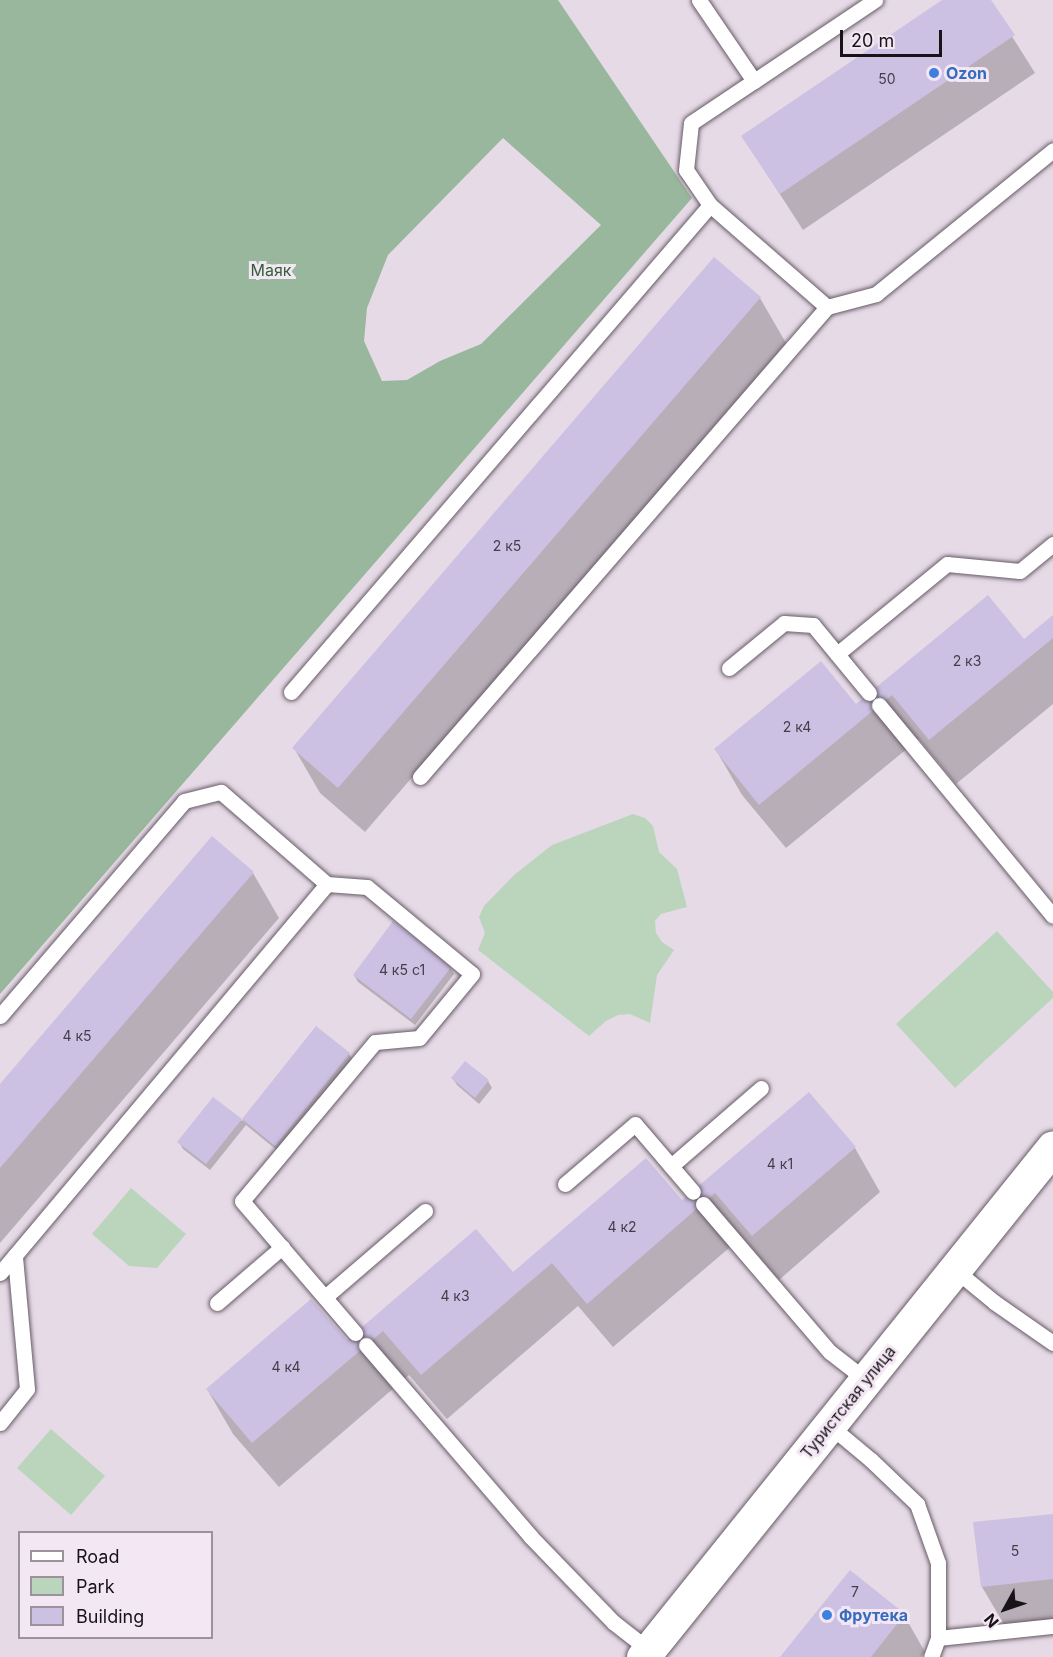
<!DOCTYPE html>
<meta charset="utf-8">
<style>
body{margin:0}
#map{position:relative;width:1053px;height:1657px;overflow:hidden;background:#e6dae6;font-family:Inter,sans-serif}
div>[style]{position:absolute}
.green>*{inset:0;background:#bbd5bd}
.forest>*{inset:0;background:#99b79c}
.shadow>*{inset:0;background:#0003}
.building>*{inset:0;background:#ccc0e3}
.roads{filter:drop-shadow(0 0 2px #665b66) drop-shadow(0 0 2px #665b66)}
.service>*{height:15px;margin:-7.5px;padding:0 7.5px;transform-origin:7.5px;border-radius:7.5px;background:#fff}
.secondary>*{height:33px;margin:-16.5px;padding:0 16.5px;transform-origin:16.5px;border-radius:16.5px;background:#fff}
.dots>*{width:16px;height:16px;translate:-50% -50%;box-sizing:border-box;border:3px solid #f4e7f4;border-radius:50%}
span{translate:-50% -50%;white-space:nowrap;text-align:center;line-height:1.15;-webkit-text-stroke:6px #f4e7f4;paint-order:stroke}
.number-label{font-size:14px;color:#443e4a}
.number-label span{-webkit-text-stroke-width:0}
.shop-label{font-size:16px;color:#366cbe;font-weight:700}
.left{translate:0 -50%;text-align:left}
.park-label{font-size:16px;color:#33603a}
.street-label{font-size:16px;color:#171317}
.legend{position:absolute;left:18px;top:1531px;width:195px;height:108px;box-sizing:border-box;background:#f4e7f4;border:2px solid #9c929c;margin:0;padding:8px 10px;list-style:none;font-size:18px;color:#171317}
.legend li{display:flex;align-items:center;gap:12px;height:30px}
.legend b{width:30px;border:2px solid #9c929c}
.north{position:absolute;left:975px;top:1579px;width:60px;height:60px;-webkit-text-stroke:4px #f4e7f4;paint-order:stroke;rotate:230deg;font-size:16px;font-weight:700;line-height:24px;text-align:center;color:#171317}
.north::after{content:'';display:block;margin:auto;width:21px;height:27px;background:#171317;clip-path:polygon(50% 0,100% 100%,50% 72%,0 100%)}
.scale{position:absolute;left:840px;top:30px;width:102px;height:27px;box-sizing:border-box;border:3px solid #171317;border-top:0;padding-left:8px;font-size:18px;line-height:21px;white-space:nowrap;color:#171317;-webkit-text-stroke:4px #f4e7f4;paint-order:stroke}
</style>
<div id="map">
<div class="green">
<div style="clip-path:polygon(633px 814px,645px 818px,653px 826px,659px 852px,677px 869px,687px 907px,661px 914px,655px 921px,656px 933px,662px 942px,674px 950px,657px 975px,650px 1023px,630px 1014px,618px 1015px,606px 1021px,589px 1036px,478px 950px,485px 933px,479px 917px,484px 906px,514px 875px,552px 845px)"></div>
<div style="clip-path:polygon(997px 931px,1053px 992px,1053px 998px,955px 1088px,896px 1024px)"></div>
<div style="clip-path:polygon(131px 1188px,186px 1234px,157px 1268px,129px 1266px,92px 1234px)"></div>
<div style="clip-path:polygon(51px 1429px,105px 1476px,71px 1515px,17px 1468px)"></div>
</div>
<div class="forest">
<div style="clip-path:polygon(evenodd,0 0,558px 0,692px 198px,0 994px,0 0,503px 138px,601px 225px,481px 344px,440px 361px,407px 380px,382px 381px,364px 341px,367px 308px,388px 255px,503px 138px)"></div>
</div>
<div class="shadow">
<div style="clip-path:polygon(945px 0,989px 0,1035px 73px,803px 230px,743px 137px)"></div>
<div style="clip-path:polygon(714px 259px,760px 298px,786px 343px,365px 832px,320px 793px,294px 748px)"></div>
<div style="clip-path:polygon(1053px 617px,1053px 704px,956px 784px,919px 739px,786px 848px,742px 795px,716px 750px,855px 706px,1024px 641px)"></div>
<div style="clip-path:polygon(253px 873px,279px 918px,0 1243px,0 1086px)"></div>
<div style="clip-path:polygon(450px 967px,454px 974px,415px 1025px,358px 982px,354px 975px)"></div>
<div style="clip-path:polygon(317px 1028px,349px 1054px,353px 1060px,279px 1152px,246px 1125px,210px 1170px,183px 1149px,179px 1142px,213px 1099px,242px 1121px)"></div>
<div style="clip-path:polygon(453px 1079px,488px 1081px,492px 1088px,479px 1104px,457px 1085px)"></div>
<div style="clip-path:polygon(855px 1148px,880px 1192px,779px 1280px,742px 1237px,613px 1347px,578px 1306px,447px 1419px,409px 1375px,279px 1487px,233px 1434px,207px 1389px,347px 1342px,682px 1202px)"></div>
<div style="clip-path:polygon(1053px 1515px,1053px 1627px,1008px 1631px,982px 1587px)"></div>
<div style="clip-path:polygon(904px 1615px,925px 1652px,921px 1657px,782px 1657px)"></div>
</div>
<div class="building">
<div style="clip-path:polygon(942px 0,991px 0,1015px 35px,780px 194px,741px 136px)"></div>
<div style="clip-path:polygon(714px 257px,761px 297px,338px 788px,292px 748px)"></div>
<div style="clip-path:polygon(988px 595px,1024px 639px,1053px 615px,1053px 638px,929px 740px,892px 695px,759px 805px,714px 749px,821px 661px,856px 704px)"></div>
<div style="clip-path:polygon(212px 836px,254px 872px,0 1168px,0 1084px)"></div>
<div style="clip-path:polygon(393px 921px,452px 966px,411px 1019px,353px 975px)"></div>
<div style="clip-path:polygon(316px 1026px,350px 1053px,275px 1146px,242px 1119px,206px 1164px,177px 1142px,213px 1097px,242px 1119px)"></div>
<div style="clip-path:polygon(465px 1061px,489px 1080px,475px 1098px,451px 1078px)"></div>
<div style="clip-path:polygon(809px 1092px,856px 1147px,752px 1236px,715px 1193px,587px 1304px,552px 1263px,421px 1375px,383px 1331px,252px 1443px,206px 1389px,311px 1299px,347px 1340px,476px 1229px,513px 1272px,646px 1158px,682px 1200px)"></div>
<div style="clip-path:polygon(1053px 1514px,1053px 1579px,981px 1587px,973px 1522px)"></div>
<div style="clip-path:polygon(850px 1570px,905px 1614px,871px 1657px,780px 1657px)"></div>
</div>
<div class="roads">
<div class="service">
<div style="left:754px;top:81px;width:146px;rotate:-33.8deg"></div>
<div style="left:827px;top:307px;width:51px;rotate:-14.9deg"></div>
<div style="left:876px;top:294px;width:228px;rotate:-39.1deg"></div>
<div style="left:837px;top:654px;width:142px;rotate:-39.3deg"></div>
<div style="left:947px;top:564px;width:73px;rotate:5.5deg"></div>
<div style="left:1020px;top:571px;width:43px;rotate:-39.3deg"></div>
<div style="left:729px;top:668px;width:71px;rotate:-39.3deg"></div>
<div style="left:784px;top:623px;width:29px;rotate:4deg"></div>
<div style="left:813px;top:625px;width:88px;rotate:50.5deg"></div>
<div style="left:291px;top:692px;width:642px;rotate:-49.29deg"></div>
<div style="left:879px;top:705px;width:273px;rotate:50.5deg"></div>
<div style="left:420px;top:777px;width:622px;rotate:-49.11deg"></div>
<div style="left:827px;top:307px;width:155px;rotate:-138.9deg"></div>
<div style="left:710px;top:205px;width:42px;rotate:-124.4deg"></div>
<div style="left:686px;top:170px;width:47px;rotate:-83.9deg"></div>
<div style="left:691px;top:123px;width:76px;rotate:-33.7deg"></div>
<div style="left:754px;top:81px;width:98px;rotate:-124.2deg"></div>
<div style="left:0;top:1016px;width:283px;rotate:-49.4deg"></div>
<div style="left:184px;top:801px;width:38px;rotate:-14deg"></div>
<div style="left:221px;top:792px;width:140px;rotate:41deg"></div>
<div style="left:327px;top:884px;width:40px;rotate:4.3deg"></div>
<div style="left:367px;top:887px;width:136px;rotate:39.6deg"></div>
<div style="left:472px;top:974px;width:83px;rotate:129.6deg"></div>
<div style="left:419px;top:1038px;width:44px;rotate:174.8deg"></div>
<div style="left:375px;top:1042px;width:207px;rotate:129.9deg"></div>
<div style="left:242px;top:1201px;width:174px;rotate:49.4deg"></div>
<div style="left:671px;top:1166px;width:119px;rotate:-40.9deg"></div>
<div style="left:565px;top:1184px;width:92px;rotate:-40.6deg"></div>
<div style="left:635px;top:1124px;width:89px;rotate:49.5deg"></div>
<div style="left:703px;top:1204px;width:195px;rotate:49.4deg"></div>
<div style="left:830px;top:1352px;width:46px;rotate:37.9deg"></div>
<div style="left:954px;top:1269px;width:52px;rotate:39.5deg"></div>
<div style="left:994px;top:1302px;width:72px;rotate:34.8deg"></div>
<div style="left:0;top:1273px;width:508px;rotate:-49.95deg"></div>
<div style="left:325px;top:1297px;width:132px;rotate:-40.7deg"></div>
<div style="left:217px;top:1303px;width:86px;rotate:-40.7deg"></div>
<div style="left:366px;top:1345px;width:252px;rotate:49.3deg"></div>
<div style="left:530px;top:1536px;width:120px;rotate:46deg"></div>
<div style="left:613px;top:1622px;width:46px;rotate:37.9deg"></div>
<div style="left:0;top:1423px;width:43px;rotate:-51.5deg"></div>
<div style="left:27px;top:1389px;width:134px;rotate:-95.2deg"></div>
<div style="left:829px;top:1425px;width:55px;rotate:39.8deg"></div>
<div style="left:871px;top:1460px;width:64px;rotate:43.7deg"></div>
<div style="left:917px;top:1504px;width:63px;rotate:70.4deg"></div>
<div style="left:938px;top:1563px;width:75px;rotate:90deg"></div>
<div style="left:938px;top:1638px;width:20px;rotate:110deg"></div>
<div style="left:938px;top:1638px;width:116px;rotate:-6deg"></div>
</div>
<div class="secondary">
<div style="left:643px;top:1657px;width:654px;rotate:-51.2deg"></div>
</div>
</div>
<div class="dots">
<div style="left:934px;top:73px;background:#3f7fe0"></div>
<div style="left:827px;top:1615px;background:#3f7fe0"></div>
</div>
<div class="number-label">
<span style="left:887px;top:79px">50</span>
<span style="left:507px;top:546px">2 к5</span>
<span style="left:967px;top:661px">2 к3</span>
<span style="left:797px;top:727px">2 к4</span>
<span style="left:402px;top:970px">4 к5 с1</span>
<span style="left:77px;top:1036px">4 к5</span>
<span style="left:780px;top:1164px">4 к1</span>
<span style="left:622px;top:1227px">4 к2</span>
<span style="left:455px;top:1296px">4 к3</span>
<span style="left:286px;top:1367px">4 к4</span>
<span style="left:1015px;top:1551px">5</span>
<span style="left:855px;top:1592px">7</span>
</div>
<div class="shop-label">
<span class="left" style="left:946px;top:73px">Ozon</span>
<span class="left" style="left:839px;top:1615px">Фрутека</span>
</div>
<div class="park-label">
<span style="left:271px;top:270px">Маяк</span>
</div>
<div class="street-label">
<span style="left:848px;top:1402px;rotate:-51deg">Туристская улица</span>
</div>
<ul class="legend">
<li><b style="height:8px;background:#fff"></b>Road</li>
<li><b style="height:16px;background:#bbd5bd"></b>Park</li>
<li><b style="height:16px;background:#ccc0e3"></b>Building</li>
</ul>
<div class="north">N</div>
<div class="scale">20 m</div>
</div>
